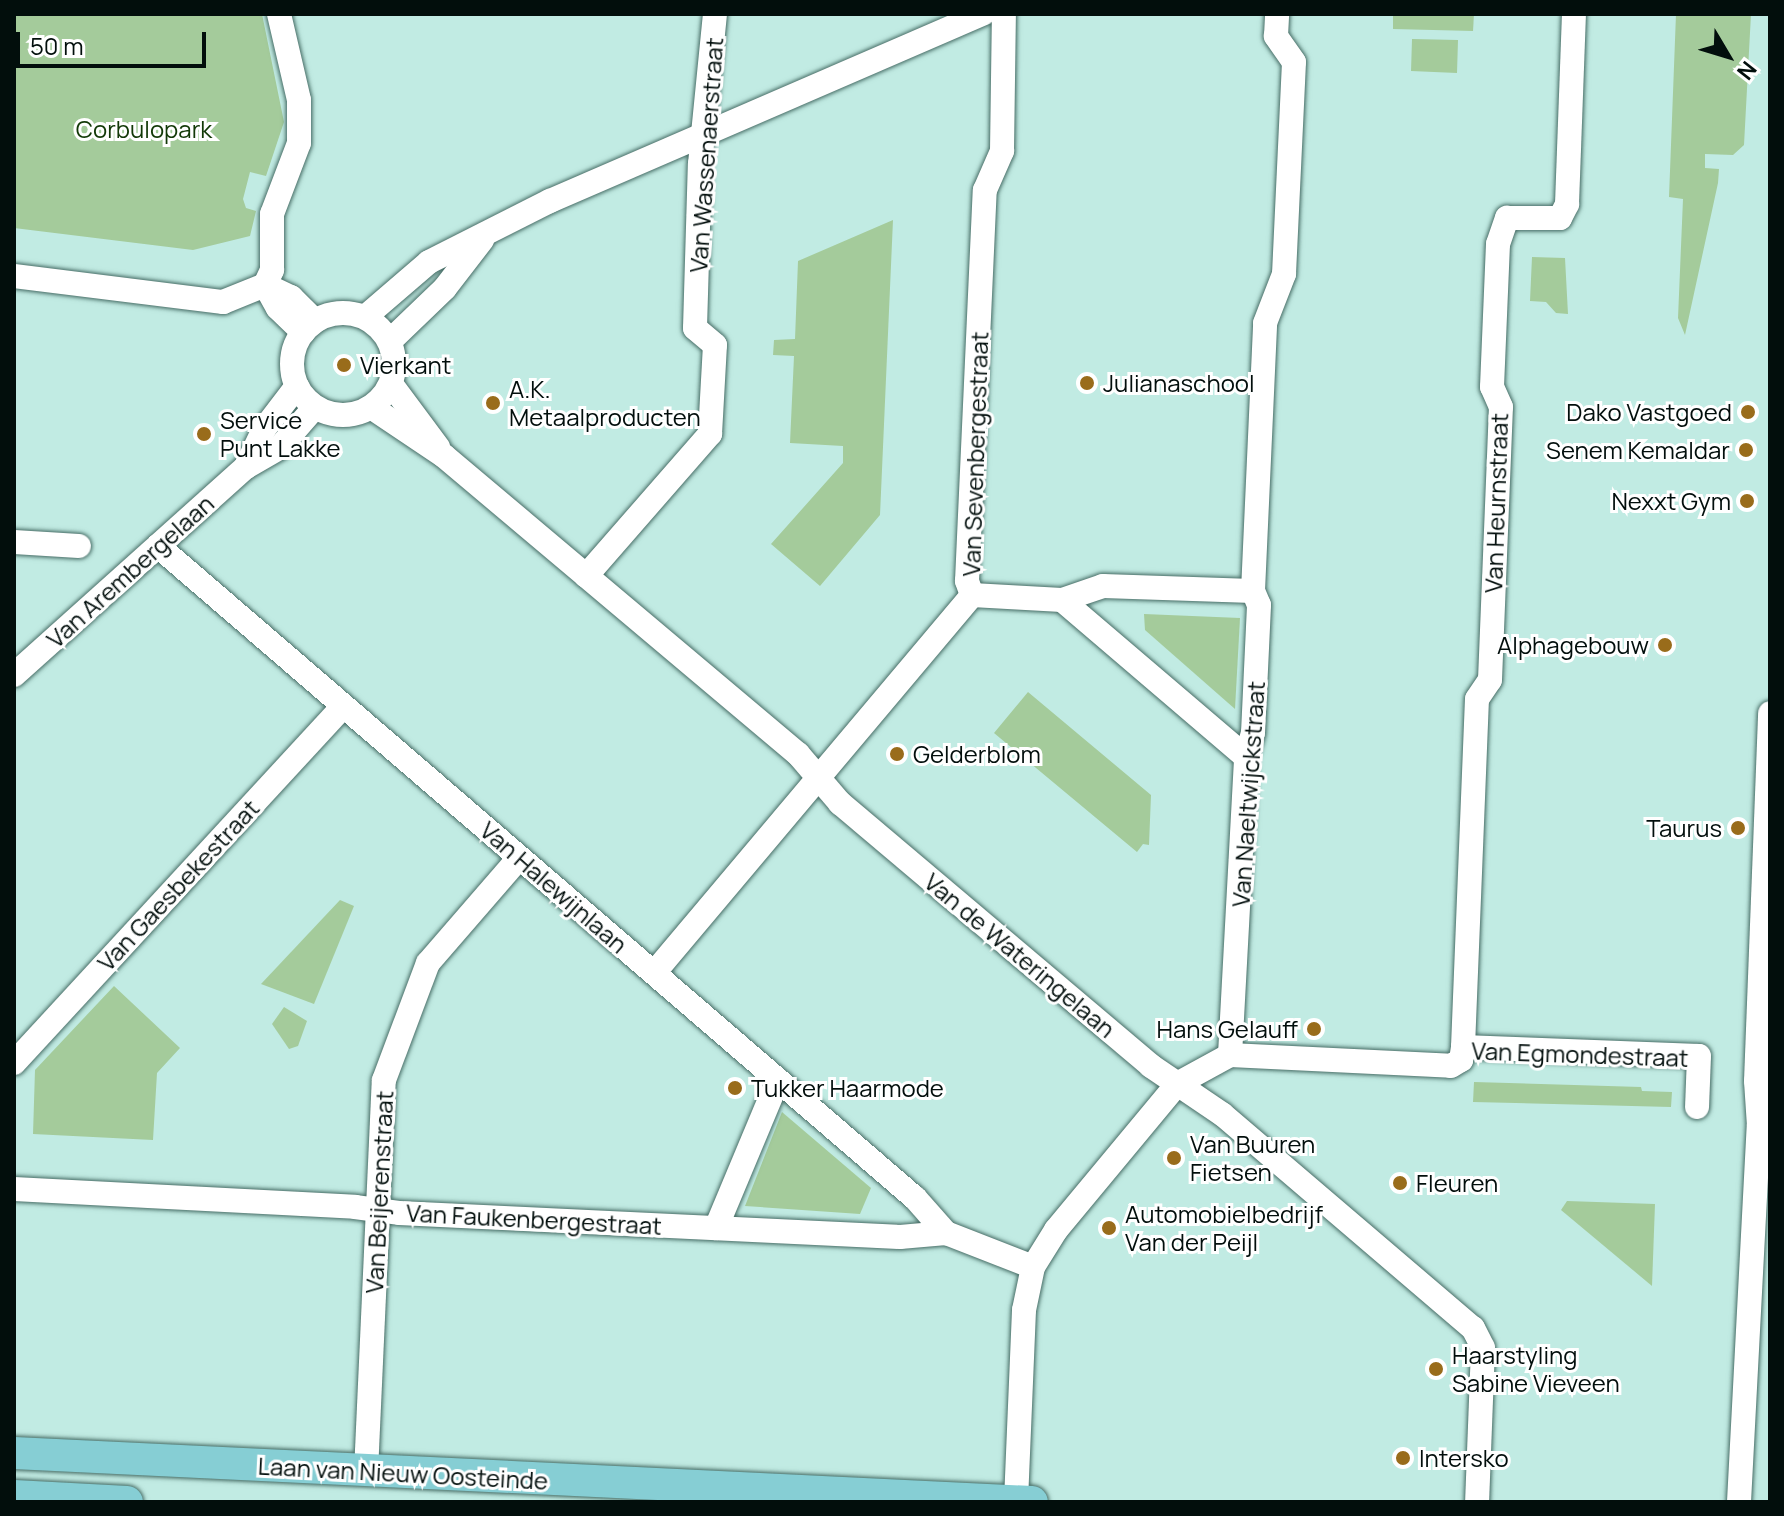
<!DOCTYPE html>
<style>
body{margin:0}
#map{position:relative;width:1784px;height:1516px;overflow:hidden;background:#c1ebe3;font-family:Manrope,sans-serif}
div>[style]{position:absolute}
.green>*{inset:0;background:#a4cb9b}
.roads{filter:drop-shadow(0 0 2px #476d66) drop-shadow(0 0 2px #476d66)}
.minor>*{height:24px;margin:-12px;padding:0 12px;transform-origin:12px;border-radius:12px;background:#fff}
.minor>.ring{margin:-12px;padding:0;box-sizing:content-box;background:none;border:24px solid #fff;border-radius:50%}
.major>*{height:32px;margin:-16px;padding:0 16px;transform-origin:16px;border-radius:16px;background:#86ced4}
.dots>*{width:22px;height:22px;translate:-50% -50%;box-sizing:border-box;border:4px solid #fff;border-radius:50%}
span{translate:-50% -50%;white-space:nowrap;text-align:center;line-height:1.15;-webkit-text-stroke:6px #fff;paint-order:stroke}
.park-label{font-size:24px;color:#123907}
.street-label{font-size:24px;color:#020e0c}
.poi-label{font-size:24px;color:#020e0c}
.left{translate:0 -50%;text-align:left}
.right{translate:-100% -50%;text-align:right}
.frame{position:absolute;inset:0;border:16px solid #020e0c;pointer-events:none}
.north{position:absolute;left:1688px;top:16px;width:80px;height:80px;-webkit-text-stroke:6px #fff;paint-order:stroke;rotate:128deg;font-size:22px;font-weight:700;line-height:32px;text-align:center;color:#020e0c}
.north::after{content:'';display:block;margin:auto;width:28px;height:36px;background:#020e0c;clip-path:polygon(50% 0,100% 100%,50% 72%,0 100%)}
.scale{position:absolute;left:16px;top:32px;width:190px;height:36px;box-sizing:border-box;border:4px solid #020e0c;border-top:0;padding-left:10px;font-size:24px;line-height:28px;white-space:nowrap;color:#020e0c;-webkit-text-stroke:6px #fff;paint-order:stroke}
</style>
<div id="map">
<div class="green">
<div style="clip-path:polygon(14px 14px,262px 14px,284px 122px,266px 176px,250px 172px,243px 199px,246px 208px,256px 211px,250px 236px,193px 250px,14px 228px)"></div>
<div style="clip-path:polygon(1393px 14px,1474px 14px,1473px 31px,1393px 29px)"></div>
<div style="clip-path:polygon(1676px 14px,1751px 14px,1744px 145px,1733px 155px,1705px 154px,1705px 168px,1719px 169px,1718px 183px,1685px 335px,1678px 318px,1683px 199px,1669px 197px)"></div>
<div style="clip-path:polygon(1412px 39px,1458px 40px,1457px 73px,1411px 71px)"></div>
<div style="clip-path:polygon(893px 220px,880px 515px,820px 586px,771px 544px,843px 463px,843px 446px,790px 443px,794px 356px,773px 355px,774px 340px,795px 339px,798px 261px)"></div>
<div style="clip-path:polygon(1532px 257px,1565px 258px,1568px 314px,1556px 313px,1546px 302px,1530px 301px)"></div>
<div style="clip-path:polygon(1144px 614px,1240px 618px,1235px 709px,1145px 630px)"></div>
<div style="clip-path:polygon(1028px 692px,1151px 795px,1149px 845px,1143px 844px,1137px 852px,994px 733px)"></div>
<div style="clip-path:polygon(340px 900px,354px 906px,314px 1004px,261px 984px)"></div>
<div style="clip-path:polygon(114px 986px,180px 1048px,157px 1073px,153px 1140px,33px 1134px,35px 1070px)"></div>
<div style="clip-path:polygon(284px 1007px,307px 1021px,298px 1046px,289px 1049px,272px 1024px)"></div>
<div style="clip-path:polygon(1474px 1082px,1641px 1087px,1642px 1091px,1672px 1092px,1671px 1107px,1473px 1102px)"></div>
<div style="clip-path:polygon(782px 1112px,871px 1188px,860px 1214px,745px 1206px)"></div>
<div style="clip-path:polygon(1567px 1201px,1655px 1204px,1652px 1286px,1561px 1210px)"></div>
</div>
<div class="roads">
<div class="minor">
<div style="left:14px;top:276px;width:211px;rotate:7.1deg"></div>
<div style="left:223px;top:302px;width:45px;rotate:-22deg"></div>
<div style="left:265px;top:285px;width:17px;rotate:-65deg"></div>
<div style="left:272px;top:270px;width:56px;rotate:-90deg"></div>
<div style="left:272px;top:214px;width:76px;rotate:-69.2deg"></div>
<div style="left:299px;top:143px;width:43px;rotate:-90deg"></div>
<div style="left:299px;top:100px;width:88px;rotate:-103.1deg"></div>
<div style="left:265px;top:285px;width:29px;rotate:25deg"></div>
<div style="left:291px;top:297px;width:34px;rotate:45deg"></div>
<div style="left:265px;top:285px;width:26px;rotate:61deg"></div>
<div style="left:278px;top:308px;width:35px;rotate:44deg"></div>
<div class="ring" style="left:292px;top:313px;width:78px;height:78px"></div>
<div style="left:365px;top:317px;width:84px;rotate:-40.7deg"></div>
<div style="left:429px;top:262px;width:136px;rotate:-26.8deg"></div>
<div style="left:550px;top:201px;width:472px;rotate:-23.4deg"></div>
<div style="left:390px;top:341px;width:76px;rotate:-43.9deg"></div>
<div style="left:445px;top:288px;width:61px;rotate:-52.4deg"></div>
<div style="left:391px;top:384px;width:79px;rotate:53.3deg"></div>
<div style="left:371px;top:407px;width:88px;rotate:33.9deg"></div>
<div style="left:444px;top:456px;width:463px;rotate:40.1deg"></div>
<div style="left:798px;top:754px;width:65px;rotate:49.4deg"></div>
<div style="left:840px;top:803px;width:407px;rotate:40.2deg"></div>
<div style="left:1151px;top:1066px;width:86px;rotate:34.1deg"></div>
<div style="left:1222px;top:1114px;width:330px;rotate:40.5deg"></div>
<div style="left:1473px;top:1328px;width:22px;rotate:63deg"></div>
<div style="left:1483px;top:1348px;width:154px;rotate:92.2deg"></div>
<div style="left:246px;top:467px;width:42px;rotate:-64.7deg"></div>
<div style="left:264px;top:429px;width:54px;rotate:-52.5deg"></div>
<div style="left:14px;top:542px;width:65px;rotate:3.5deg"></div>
<div style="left:158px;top:546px;width:999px;rotate:40.74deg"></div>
<div style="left:915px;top:1198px;width:47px;rotate:48.5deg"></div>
<div style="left:586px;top:576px;width:189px;rotate:-48.9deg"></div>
<div style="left:710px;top:434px;width:89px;rotate:-86.8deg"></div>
<div style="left:715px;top:345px;width:26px;rotate:-140deg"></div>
<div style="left:695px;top:328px;width:164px;rotate:-88.3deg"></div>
<div style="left:700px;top:164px;width:151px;rotate:-84.3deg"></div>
<div style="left:972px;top:595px;width:90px;rotate:3.2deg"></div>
<div style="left:1062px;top:600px;width:43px;rotate:-18.9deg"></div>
<div style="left:1103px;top:586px;width:150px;rotate:1.9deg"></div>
<div style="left:1062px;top:600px;width:242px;rotate:40.5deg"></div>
<div style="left:14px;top:675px;width:312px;rotate:-41.9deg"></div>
<div style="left:246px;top:467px;width:39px;rotate:-30deg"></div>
<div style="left:280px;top:447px;width:53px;rotate:-48.8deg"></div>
<div style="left:654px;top:973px;width:494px;rotate:-49.9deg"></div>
<div style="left:972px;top:595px;width:15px;rotate:-110deg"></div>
<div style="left:967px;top:581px;width:391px;rotate:-87.4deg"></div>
<div style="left:985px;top:190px;width:43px;rotate:-66.4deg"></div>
<div style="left:1002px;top:151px;width:137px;rotate:-89.2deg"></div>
<div style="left:1463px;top:1047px;width:348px;rotate:-87.7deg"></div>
<div style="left:1477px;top:699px;width:23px;rotate:-56deg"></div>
<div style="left:1490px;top:680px;width:273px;rotate:-87.7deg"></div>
<div style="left:1501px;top:407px;width:22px;rotate:-114deg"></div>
<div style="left:1492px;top:387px;width:143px;rotate:-87.6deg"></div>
<div style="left:1498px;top:244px;width:28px;rotate:-71deg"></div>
<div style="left:1507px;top:218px;width:53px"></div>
<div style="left:1560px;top:218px;width:16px;rotate:-63deg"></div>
<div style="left:1567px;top:204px;width:190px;rotate:-87.9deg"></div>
<div style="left:1230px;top:1055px;width:298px;rotate:-86.9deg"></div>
<div style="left:1246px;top:757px;width:25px;rotate:-74deg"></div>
<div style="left:1253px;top:733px;width:128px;rotate:-87.3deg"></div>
<div style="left:1259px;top:605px;width:15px;rotate:-113deg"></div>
<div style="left:1253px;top:591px;width:268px;rotate:-87.4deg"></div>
<div style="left:1265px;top:323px;width:53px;rotate:-68.8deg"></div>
<div style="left:1284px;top:274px;width:212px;rotate:-87.3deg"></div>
<div style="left:1294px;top:62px;width:32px;rotate:-125deg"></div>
<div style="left:1276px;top:36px;width:22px;rotate:-87deg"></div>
<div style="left:1230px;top:1055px;width:221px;rotate:2.8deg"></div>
<div style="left:1451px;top:1066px;width:12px;rotate:-31deg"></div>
<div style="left:1461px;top:1060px;width:13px;rotate:-81deg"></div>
<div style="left:1463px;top:1047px;width:236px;rotate:2.2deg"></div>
<div style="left:1699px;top:1056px;width:51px;rotate:92.2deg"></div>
<div style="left:14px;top:1063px;width:485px;rotate:-47.3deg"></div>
<div style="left:14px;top:1189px;width:341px;rotate:3deg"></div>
<div style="left:355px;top:1207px;width:44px;rotate:7.8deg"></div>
<div style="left:399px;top:1213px;width:502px;rotate:2.74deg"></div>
<div style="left:900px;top:1237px;width:46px;rotate:-5deg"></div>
<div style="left:946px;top:1233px;width:93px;rotate:21.3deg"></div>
<div style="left:716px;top:1228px;width:160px;rotate:-67.3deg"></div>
<div style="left:366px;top:1472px;width:392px;rotate:-87.4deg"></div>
<div style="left:384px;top:1080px;width:125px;rotate:-69.4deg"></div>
<div style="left:428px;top:963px;width:139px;rotate:-49.1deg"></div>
<div style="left:1016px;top:1501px;width:191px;rotate:-87.6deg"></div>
<div style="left:1024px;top:1310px;width:44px;rotate:-78.2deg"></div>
<div style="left:1033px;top:1267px;width:44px;rotate:-58.1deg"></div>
<div style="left:1056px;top:1230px;width:190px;rotate:-50.3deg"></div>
<div style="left:1177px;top:1084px;width:60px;rotate:-28.7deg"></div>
<div style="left:1739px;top:1502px;width:377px;rotate:-87deg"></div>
<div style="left:1759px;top:1126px;width:45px;rotate:-93.8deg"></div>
<div style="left:1756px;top:1081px;width:368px;rotate:-87.8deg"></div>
</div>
<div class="major">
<div style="left:14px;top:1453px;width:1019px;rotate:2.76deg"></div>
<div style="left:14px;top:1496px;width:113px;rotate:3deg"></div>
</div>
</div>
<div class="dots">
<div style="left:344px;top:365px;background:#996c1b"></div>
<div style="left:1087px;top:383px;background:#996c1b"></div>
<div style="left:493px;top:403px;background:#996c1b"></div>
<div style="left:1748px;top:412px;background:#996c1b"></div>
<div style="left:204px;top:434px;background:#996c1b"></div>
<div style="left:1746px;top:450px;background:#996c1b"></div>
<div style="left:1747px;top:501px;background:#996c1b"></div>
<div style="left:1665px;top:645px;background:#996c1b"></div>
<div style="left:897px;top:754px;background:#996c1b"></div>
<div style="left:1738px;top:828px;background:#996c1b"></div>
<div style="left:1314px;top:1029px;background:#996c1b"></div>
<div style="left:735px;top:1088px;background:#996c1b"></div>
<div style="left:1174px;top:1158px;background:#996c1b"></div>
<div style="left:1400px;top:1183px;background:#996c1b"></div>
<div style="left:1109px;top:1228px;background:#996c1b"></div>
<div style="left:1436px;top:1369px;background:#996c1b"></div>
<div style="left:1403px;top:1458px;background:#996c1b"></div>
</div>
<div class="park-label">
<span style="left:144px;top:129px">Corbulopark</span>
</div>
<div class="street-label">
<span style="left:706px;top:155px;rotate:-86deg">Van Wassenaerstraat</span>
<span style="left:975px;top:454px;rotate:-88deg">Van Sevenbergestraat</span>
<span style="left:1496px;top:503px;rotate:-88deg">Van Heurnstraat</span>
<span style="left:130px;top:571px;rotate:-42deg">Van Arembergelaan</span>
<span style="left:1248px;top:794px;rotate:-86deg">Van Naeltwijckstraat</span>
<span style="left:178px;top:885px;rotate:-47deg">Van Gaesbekestraat</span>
<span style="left:554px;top:887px;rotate:41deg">Van Halewijnlaan</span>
<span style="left:1020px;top:955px;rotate:40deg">Van de Wateringelaan</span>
<span style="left:1580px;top:1054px;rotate:2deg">Van Egmondestraat</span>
<span style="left:379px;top:1192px;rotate:-87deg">Van Beijerenstraat</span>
<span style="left:534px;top:1219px;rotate:3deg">Van Faukenbergestraat</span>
<span style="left:403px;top:1473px;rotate:3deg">Laan van Nieuw Oosteinde</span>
</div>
<div class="poi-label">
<span class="left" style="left:360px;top:365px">Vierkant</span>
<span class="left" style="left:1103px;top:383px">Julianaschool</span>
<span class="left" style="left:509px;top:403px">A.K.<br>Metaalproducten</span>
<span class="right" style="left:1732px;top:412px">Dako Vastgoed</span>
<span class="left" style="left:220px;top:434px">Service<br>Punt Lakke</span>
<span class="right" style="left:1730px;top:450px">Senem Kemaldar</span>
<span class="right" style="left:1731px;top:501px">Nexxt Gym</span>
<span class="right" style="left:1649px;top:645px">Alphagebouw</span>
<span class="left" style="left:913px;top:754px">Gelderblom</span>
<span class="right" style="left:1722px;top:828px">Taurus</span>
<span class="right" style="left:1298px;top:1029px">Hans Gelauff</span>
<span class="left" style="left:751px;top:1088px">Tukker Haarmode</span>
<span class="left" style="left:1190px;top:1158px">Van Buuren<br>Fietsen</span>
<span class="left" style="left:1416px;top:1183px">Fleuren</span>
<span class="left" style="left:1125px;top:1228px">Automobielbedrijf<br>Van der Peijl</span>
<span class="left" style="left:1452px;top:1369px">Haarstyling<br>Sabine Vieveen</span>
<span class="left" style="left:1419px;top:1458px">Intersko</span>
</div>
<div class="frame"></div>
<div class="north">N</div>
<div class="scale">50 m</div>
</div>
